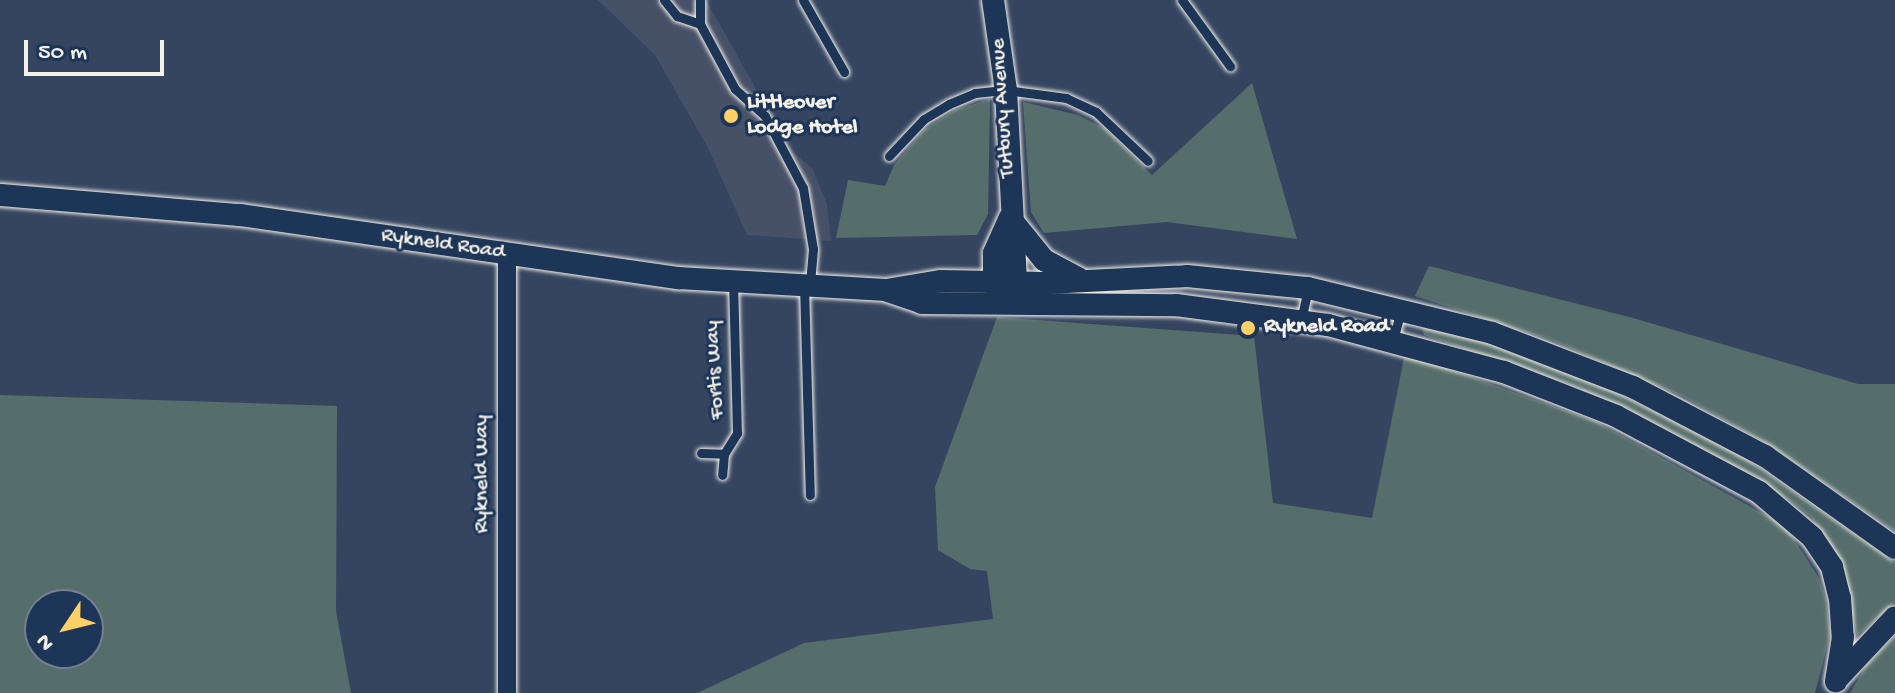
<!DOCTYPE html>
<style>
body{margin:0}
#map{position:relative;width:1895px;height:693px;overflow:hidden;background:#354560;font-family:"Gochi Hand",sans-serif}
div>[style]{position:absolute}
.built>*{inset:0;background:#465067}
.green>*{inset:0;background:#566e6b}
.roads{filter:drop-shadow(0 0 2px #f4f1e8) drop-shadow(0 0 2px #f4f1e8)}
.service>*{height:9px;margin:-4.5px;padding:0 4.5px;transform-origin:4.5px;border-radius:4.5px;background:#1d3557}
.minor>*{height:18px;margin:-9px;padding:0 9px;transform-origin:9px;border-radius:9px;background:#1d3557}
.tertiary>*{height:22px;margin:-11px;padding:0 11px;transform-origin:11px;border-radius:11px;background:#1d3557}
.dots>*{width:22px;height:22px;translate:-50% -50%;box-sizing:border-box;border:4px solid #1d3557;border-radius:50%}
span{translate:-50% -50%;white-space:nowrap;text-align:center;line-height:1.15;-webkit-text-stroke:6px #1d3557;paint-order:stroke}
.poi-label{font-size:22px;color:#f4f1e8;font-weight:700}
.left{translate:0 -50%;text-align:left}
.street-label{font-size:22px;color:#f4f1e8}
.north{position:absolute;left:24px;top:589px;width:80px;height:80px;box-sizing:border-box;background:#1d3557;border:2px solid #738091;border-radius:50%;rotate:235deg;font-size:22px;font-weight:700;line-height:32px;text-align:center;color:#f4f1e8}
.north::after{content:'';display:block;margin:auto;width:28px;height:36px;background:#ffd166;clip-path:polygon(50% 0,100% 100%,50% 72%,0 100%)}
.scale{position:absolute;left:24px;top:40px;width:140px;height:36px;box-sizing:border-box;border:4px solid #f4f1e8;border-top:0;padding-left:10px;font-size:24px;line-height:28px;white-space:nowrap;color:#f4f1e8;-webkit-text-stroke:6px #1d3557;paint-order:stroke}
</style>
<div id="map">
<div class="built">
<div style="clip-path:polygon(598px 0,706px 0,791px 151px,812px 168px,827px 204px,831px 241px,747px 235px,708px 148px,655px 55px)"></div>
</div>
<div class="green">
<div style="clip-path:polygon(1252px 83px,1297px 239px,1167px 222px,1044px 233px,1031px 212px,1023px 102px,1078px 115px,1105px 129px,1152px 175px)"></div>
<div style="clip-path:polygon(990px 99px,988px 214px,977px 235px,836px 238px,848px 180px,885px 186px,894px 165px,925px 129px,955px 110px)"></div>
<div style="clip-path:polygon(1429px 266px,1633px 318px,1858px 384px,1895px 384px,1895px 531px,1773px 447px,1684px 397px,1551px 340px,1415px 296px)"></div>
<div style="clip-path:polygon(997px 317px,1254px 336px,1273px 503px,1372px 518px,1405px 353px,1597px 422px,1778px 522px,1790px 533px,1819px 578px,1826px 599px,1830px 635px,1815px 693px,697px 693px,804px 643px,993px 619px,987px 571px,970px 569px,938px 550px,935px 487px)"></div>
<div style="clip-path:polygon(1422px 327px,1450px 330px,1595px 382px,1742px 456px,1895px 563px,1895px 602px,1857px 636px,1841px 562px,1811px 517px,1788px 499px,1641px 416px,1569px 384px,1424px 335px)"></div>
<div style="clip-path:polygon(evenodd,0 395px,337px 406px,336px 611px,351px 693px,0 693px,0 395px,40px 605px,88px 605px,88px 653px,40px 653px,40px 605px)"></div>
<div style="clip-path:polygon(1895px 636px,1895px 693px,1850px 693px,1866px 666px)"></div>
</div>
<div class="roads">
<div class="service">
<div style="left:664px;top:0;width:21px;rotate:51deg"></div>
<div style="left:677px;top:16px;width:24px;rotate:19deg"></div>
<div style="left:700px;top:24px;width:74px;rotate:61.7deg"></div>
<div style="left:735px;top:89px;width:40px;rotate:42deg"></div>
<div style="left:765px;top:116px;width:81px;rotate:62.2deg"></div>
<div style="left:803px;top:188px;width:62px;rotate:80.7deg"></div>
<div style="left:813px;top:249px;width:36px;rotate:95deg"></div>
<div style="left:700px;top:0;width:24px;rotate:90deg"></div>
<div style="left:803px;top:0;width:83px;rotate:60.3deg"></div>
<div style="left:1182px;top:0;width:82px;rotate:54deg"></div>
<div style="left:889px;top:156px;width:51px;rotate:-46.6deg"></div>
<div style="left:924px;top:119px;width:29px;rotate:-31deg"></div>
<div style="left:949px;top:104px;width:28px;rotate:-23deg"></div>
<div style="left:975px;top:93px;width:31px;rotate:-6deg"></div>
<div style="left:1006px;top:90px;width:61px;rotate:7.6deg"></div>
<div style="left:1066px;top:98px;width:33px;rotate:25deg"></div>
<div style="left:1096px;top:112px;width:71px;rotate:43.3deg"></div>
<div style="left:804px;top:285px;width:210px;rotate:88.4deg"></div>
<div style="left:1301px;top:321px;width:33px;rotate:-78deg"></div>
<div style="left:1393px;top:340px;width:30px;rotate:-75deg"></div>
<div style="left:701px;top:453px;width:23px;rotate:2deg"></div>
<div style="left:724px;top:454px;width:21px;rotate:95deg"></div>
<div style="left:724px;top:454px;width:25px;rotate:-58deg"></div>
<div style="left:737px;top:433px;width:151px;rotate:-91.5deg"></div>
</div>
<div class="minor">
<div style="left:507px;top:254px;width:439px;rotate:90deg"></div>
</div>
<div class="tertiary">
<div style="left:993px;top:0;width:91px;rotate:81.8deg"></div>
<div style="left:1006px;top:90px;width:192px;rotate:87deg"></div>
<div style="left:1016px;top:282px;width:15px;rotate:113deg"></div>
<div style="left:0;top:195px;width:241px;rotate:4.8deg"></div>
<div style="left:240px;top:215px;width:443px;rotate:8.2deg"></div>
<div style="left:678px;top:278px;width:208px;rotate:3.3deg"></div>
<div style="left:886px;top:290px;width:56px;rotate:-9.3deg"></div>
<div style="left:941px;top:281px;width:105px;rotate:1.1deg"></div>
<div style="left:1046px;top:283px;width:141px;rotate:-2.8deg"></div>
<div style="left:1187px;top:276px;width:122px;rotate:5.7deg"></div>
<div style="left:1308px;top:288px;width:189px;rotate:13.7deg"></div>
<div style="left:1492px;top:333px;width:151px;rotate:21deg"></div>
<div style="left:1633px;top:387px;width:149px;rotate:27.6deg"></div>
<div style="left:1765px;top:456px;width:159px;rotate:35.3deg"></div>
<div style="left:1010px;top:218px;width:54px;rotate:51deg"></div>
<div style="left:1044px;top:260px;width:40px;rotate:28deg"></div>
<div style="left:888px;top:291px;width:36px;rotate:19deg"></div>
<div style="left:922px;top:303px;width:254px;rotate:0.5deg"></div>
<div style="left:1176px;top:305px;width:153px;rotate:7.5deg"></div>
<div style="left:1328px;top:325px;width:182px;rotate:15deg"></div>
<div style="left:1504px;top:372px;width:120px;rotate:21.4deg"></div>
<div style="left:1616px;top:416px;width:162px;rotate:28deg"></div>
<div style="left:1759px;top:492px;width:70px;rotate:40.3deg"></div>
<div style="left:1812px;top:537px;width:36px;rotate:56deg"></div>
<div style="left:1832px;top:567px;width:32px;rotate:76deg"></div>
<div style="left:1840px;top:598px;width:39px;rotate:86deg"></div>
<div style="left:1843px;top:637px;width:45px;rotate:99deg"></div>
<div style="left:999px;top:293px;width:12px;rotate:-114deg"></div>
<div style="left:994px;top:282px;width:29px;rotate:-90deg"></div>
<div style="left:994px;top:253px;width:37px;rotate:-66deg"></div>
<div style="left:1838px;top:678px;width:83px;rotate:-46.9deg"></div>
</div>
</div>
<div class="dots">
<div style="left:731px;top:116px;background:#ffd166"></div>
<div style="left:1248px;top:328px;background:#ffd166"></div>
</div>
<div class="poi-label">
<span class="left" style="left:747px;top:116px">Littleover<br>Lodge Hotel</span>
<span class="left" style="left:1264px;top:328px">Rykneld Road</span>
</div>
<div class="street-label">
<span style="left:1004px;top:108px;rotate:-94deg">Tutbury Avenue</span>
<span style="left:443px;top:245px;rotate:8deg">Rykneld Road</span>
<span style="left:716px;top:370px;rotate:-93deg">Fortis Way</span>
<span style="left:483px;top:474px;rotate:-90deg">Rykneld Way</span>
</div>
<div class="north">N</div>
<div class="scale">50 m</div>
</div>
